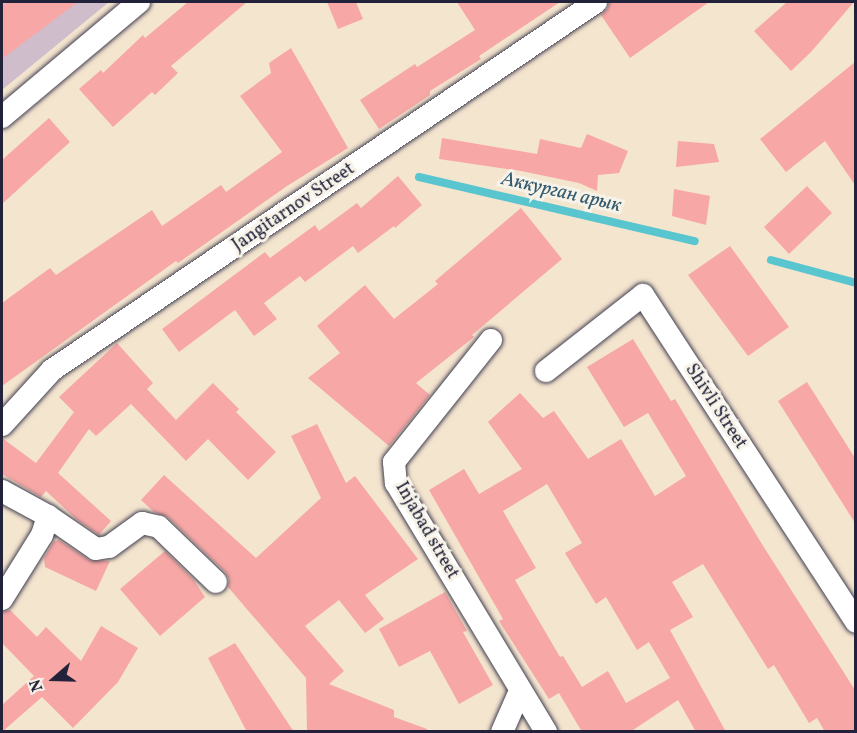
<!DOCTYPE html>
<meta charset="utf-8">
<style>
body{margin:0}
#map{position:relative;width:857px;height:733px;overflow:hidden;background:#f4e5cf;font-family:Vollkorn,serif}
div>[style]{position:absolute}
.industrial>*{inset:0;background:#d0bdcc}
.stream>*{height:8px;margin:-4px;padding:0 4px;transform-origin:4px;border-radius:4px;background:#58c5cf}
.building>*{inset:0;background:#f7a8a6}
.roads{filter:drop-shadow(0 0 2px #423f51) drop-shadow(0 0 2px #423f51)}
.minor>*{height:22px;margin:-11px;padding:0 11px;transform-origin:11px;border-radius:11px;background:#fff}
span{translate:-50% -50%;white-space:nowrap;text-align:center;line-height:1.15;-webkit-text-stroke:6px #f7f3e8;paint-order:stroke}
.street-label{font-size:18px;color:#22223b}
.water-label{font-size:20px;color:#355b6f;font-style:italic}
.frame{position:absolute;inset:0;border:3px solid #22223b;pointer-events:none}
.north{position:absolute;left:24px;top:649px;width:60px;height:60px;-webkit-text-stroke:4px #f7f3e8;paint-order:stroke;rotate:250deg;font-size:16px;font-weight:700;line-height:24px;text-align:center;color:#22223b}
.north::after{content:'';display:block;margin:auto;width:21px;height:27px;background:#22223b;clip-path:polygon(50% 0,100% 100%,50% 72%,0 100%)}
</style>
<div id="map">
<div class="industrial">
<div style="clip-path:polygon(2px 2px,109px 2px,2px 90px)"></div>
</div>
<div class="stream">
<div style="left:419px;top:177px;width:283px;rotate:13.1deg"></div>
<div style="left:771px;top:260px;width:88px;rotate:15.1deg"></div>
</div>
<div class="building">
<div style="clip-path:polygon(8px 2px,78px 2px,2px 59px,2px 7px)"></div>
<div style="clip-path:polygon(188px 2px,247px 2px,171px 66px,178px 73px,155px 95px,152px 92px,113px 127px,79px 89px,101px 70px,103px 73px,143px 35px,145px 38px)"></div>
<div style="clip-path:polygon(327px 2px,356px 2px,363px 19px,338px 29px)"></div>
<div style="clip-path:polygon(457px 2px,560px 2px,479px 56px,481px 59px,430px 91px,430px 95px,379px 129px,360px 100px,415px 64px,417px 67px,475px 30px)"></div>
<div style="clip-path:polygon(609px 2px,709px 2px,630px 58px,601px 15px,608px 8px)"></div>
<div style="clip-path:polygon(787px 2px,854px 2px,811px 52px,791px 71px,754px 31px)"></div>
<div style="clip-path:polygon(291px 48px,348px 148px,287px 186px,178px 263px,176px 261px,2px 386px,2px 303px,50px 268px,56px 275px,152px 210px,162px 226px,221px 185px,226px 192px,282px 152px,240px 96px,271px 73px,269px 63px)"></div>
<div style="clip-path:polygon(855px 62px,855px 185px,825px 141px,786px 172px,760px 139px)"></div>
<div style="clip-path:polygon(49px 118px,70px 142px,2px 204px,2px 160px)"></div>
<div style="clip-path:polygon(587px 134px,628px 151px,619px 173px,598px 175px,597px 191px,579px 183px,521px 171px,439px 159px,442px 138px,537px 154px,540px 139px,581px 148px)"></div>
<div style="clip-path:polygon(678px 141px,714px 144px,719px 162px,676px 167px)"></div>
<div style="clip-path:polygon(398px 176px,422px 205px,395px 228px,394px 226px,358px 253px,353px 246px,305px 282px,300px 276px,264px 303px,277px 319px,254px 336px,235px 310px,179px 352px,162px 329px,265px 252px,270px 258px,315px 225px,319px 231px,357px 203px,361px 208px)"></div>
<div style="clip-path:polygon(807px 186px,832px 213px,789px 254px,764px 227px)"></div>
<div style="clip-path:polygon(674px 189px,710px 196px,706px 225px,672px 216px)"></div>
<div style="clip-path:polygon(521px 208px,562px 259px,472px 335px,474px 337px,416px 383px,430px 395px,389px 446px,308px 378px,340px 353px,317px 326px,365px 285px,394px 319px,438px 284px,435px 281px)"></div>
<div style="clip-path:polygon(730px 246px,789px 327px,748px 356px,688px 275px)"></div>
<div style="clip-path:polygon(evenodd,633px 339px,671px 401px,675px 399px,760px 541px,855px 690px,855px 732px,825px 732px,817px 718px,809px 723px,774px 665px,768px 669px,703px 564px,672px 582px,693px 617px,670px 630px,726px 732px,696px 732px,678px 700px,630px 732px,582px 732px,559px 693px,549px 699px,499px 621px,503px 619px,429px 490px,464px 469px,479px 494px,522px 469px,488px 422px,520px 393px,543px 418px,554px 411px,588px 459px,621px 439px,655px 496px,686px 476px,648px 413px,624px 427px,587px 367px,633px 339px,547px 484px,582px 543px,565px 553px,596px 604px,606px 597px,637px 650px,649px 642px,670px 678px,626px 703px,608px 671px,582px 687px,563px 656px,560px 657px,515px 580px,536px 568px,503px 511px,547px 484px)"></div>
<div style="clip-path:polygon(117px 343px,153px 383px,147px 389px,176px 420px,213px 383px,239px 409px,236px 412px,276px 452px,248px 480px,208px 439px,186px 461px,131px 404px,96px 436px,89px 429px,58px 473px,111px 521px,99px 535px,76px 519px,46px 491px,41px 497px,2px 474px,2px 438px,36px 463px,74px 412px,59px 397px)"></div>
<div style="clip-path:polygon(807px 382px,855px 458px,855px 523px,778px 401px)"></div>
<div style="clip-path:polygon(317px 424px,346px 483px,355px 476px,418px 559px,365px 595px,384px 619px,365px 633px,339px 600px,305px 626px,344px 671px,329px 684px,394px 710px,394px 717px,427px 729px,427px 732px,307px 732px,306px 678px,228px 587px,229px 579px,225px 572px,168px 517px,154px 512px,141px 500px,164px 475px,256px 558px,321px 498px,291px 436px)"></div>
<div style="clip-path:polygon(59px 540px,89px 560px,110px 561px,96px 591px,45px 567px,44px 558px,54px 541px)"></div>
<div style="clip-path:polygon(165px 551px,193px 579px,205px 597px,160px 636px,120px 589px)"></div>
<div style="clip-path:polygon(445px 592px,467px 631px,463px 632px,493px 685px,459px 704px,430px 651px,399px 667px,379px 629px)"></div>
<div style="clip-path:polygon(10px 610px,37px 637px,46px 627px,81px 661px,101px 626px,138px 648px,118px 682px,73px 728px,42px 697px,2px 732px,2px 705px,34px 676px,2px 643px,2px 612px)"></div>
<div style="clip-path:polygon(235px 643px,294px 732px,247px 732px,208px 658px)"></div>
</div>
<div class="roads">
<div class="minor">
<div style="left:2px;top:117px;width:179px;rotate:-40deg"></div>
<div style="left:491px;top:340px;width:156px;rotate:128.5deg"></div>
<div style="left:394px;top:462px;width:21px;rotate:85deg"></div>
<div style="left:396px;top:483px;width:291px;rotate:58.9deg"></div>
<div style="left:546px;top:371px;width:123px;rotate:-38.1deg"></div>
<div style="left:643px;top:295px;width:390px;rotate:56.9deg"></div>
<div style="left:2px;top:425px;width:74px;rotate:-47.7deg"></div>
<div style="left:52px;top:370px;width:657px;rotate:-34.08deg"></div>
<div style="left:2px;top:491px;width:52px;rotate:28.5deg"></div>
<div style="left:48px;top:516px;width:58px;rotate:34.5deg"></div>
<div style="left:96px;top:549px;width:13px;rotate:-9deg"></div>
<div style="left:109px;top:547px;width:41px;rotate:-36deg"></div>
<div style="left:142px;top:523px;width:17px;rotate:13deg"></div>
<div style="left:159px;top:527px;width:79px;rotate:44deg"></div>
<div style="left:2px;top:599px;width:75px;rotate:-58deg"></div>
<div style="left:42px;top:535px;width:20px;rotate:-72deg"></div>
<div style="left:502px;top:732px;width:45px;rotate:-66.3deg"></div>
</div>
</div>
<div class="street-label">
<span style="left:294px;top:208px;rotate:-34deg">Jangitarnov Street</span>
<span style="left:715px;top:407px;rotate:57deg">Shivli Street</span>
<span style="left:426px;top:531px;rotate:60deg">Injаbаd street</span>
</div>
<div class="water-label">
<span style="left:561px;top:193px;rotate:13deg">Аккурган арык</span>
</div>
<div class="frame"></div>
<div class="north">N</div>
</div>
